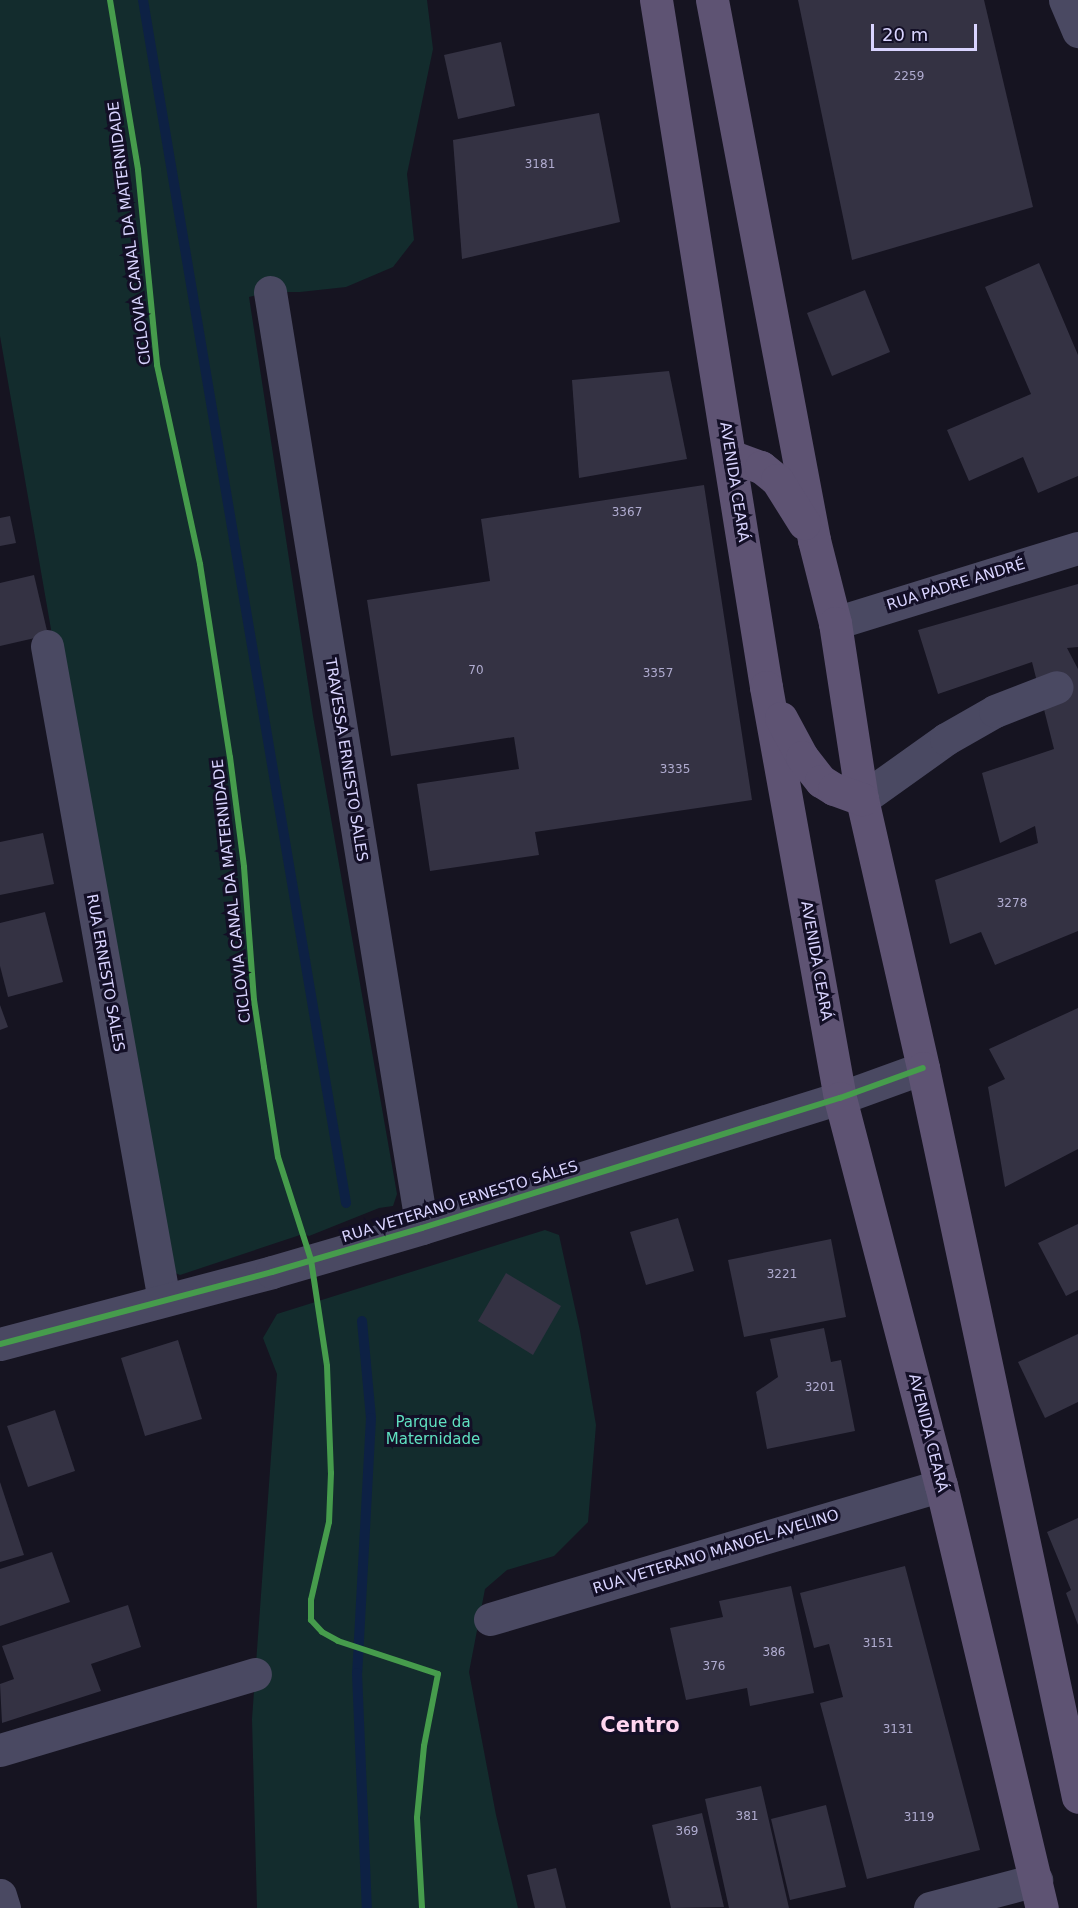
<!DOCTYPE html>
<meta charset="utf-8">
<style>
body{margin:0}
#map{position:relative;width:1078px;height:1908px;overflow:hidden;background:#161421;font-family:"DejaVu Sans",sans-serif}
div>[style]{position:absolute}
.green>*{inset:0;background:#132c2d}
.stream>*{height:10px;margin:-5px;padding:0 5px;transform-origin:5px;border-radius:5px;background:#0d2144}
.building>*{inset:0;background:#343243}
.minor>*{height:33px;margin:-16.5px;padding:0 16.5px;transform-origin:16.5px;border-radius:16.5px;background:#4a4962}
.major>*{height:33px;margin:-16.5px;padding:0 16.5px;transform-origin:16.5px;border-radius:16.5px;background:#5e5373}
.cycleway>*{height:6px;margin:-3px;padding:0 3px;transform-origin:3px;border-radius:3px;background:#469c4c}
span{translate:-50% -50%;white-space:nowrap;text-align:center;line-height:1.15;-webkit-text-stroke:6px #130f26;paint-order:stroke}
.number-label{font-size:12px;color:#b0acd0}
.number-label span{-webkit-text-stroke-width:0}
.street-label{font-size:15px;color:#d9d4ff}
.park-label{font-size:15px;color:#5fe0c0}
.district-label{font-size:21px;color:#ffd6f0;font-weight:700}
.scale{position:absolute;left:871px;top:24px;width:106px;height:27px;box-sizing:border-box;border:3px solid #d9d4ff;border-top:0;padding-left:8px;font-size:18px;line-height:21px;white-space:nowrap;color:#d9d4ff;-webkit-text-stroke:4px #130f26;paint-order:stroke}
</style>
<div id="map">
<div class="green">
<div style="clip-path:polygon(0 0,427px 0,433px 49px,407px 174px,414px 240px,393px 267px,346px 287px,300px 292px,270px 292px,249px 297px,313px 716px,397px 1194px,393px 1206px,379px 1208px,309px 1236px,303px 1234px,180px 1275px,162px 1267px,0 336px)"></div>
<div style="clip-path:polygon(545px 1230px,559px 1235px,580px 1331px,596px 1425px,588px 1522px,554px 1556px,507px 1570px,485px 1589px,469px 1672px,496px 1815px,518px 1908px,257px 1908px,252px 1719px,277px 1374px,263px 1338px,277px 1314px)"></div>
</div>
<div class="stream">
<div style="left:143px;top:0;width:1220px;rotate:80.42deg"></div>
<div style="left:362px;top:1321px;width:97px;rotate:84.7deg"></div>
<div style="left:371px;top:1418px;width:255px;rotate:93.1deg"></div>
<div style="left:357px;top:1673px;width:235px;rotate:87.6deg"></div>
</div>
<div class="building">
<div style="clip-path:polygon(798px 0,984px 0,1033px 207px,852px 260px)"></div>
<div style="clip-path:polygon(501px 42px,515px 106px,458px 119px,444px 55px)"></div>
<div style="clip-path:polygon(599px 113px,620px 222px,462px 259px,453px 140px)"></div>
<div style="clip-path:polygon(1039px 263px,1078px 355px,1078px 476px,1038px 493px,1023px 457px,969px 481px,947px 430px,1031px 394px,985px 287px)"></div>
<div style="clip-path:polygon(865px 290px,890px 352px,832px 376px,807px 313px)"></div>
<div style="clip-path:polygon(669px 371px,687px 459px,579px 478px,572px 380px)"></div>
<div style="clip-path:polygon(704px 485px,752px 800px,535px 832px,539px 855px,430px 871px,417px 784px,519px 769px,514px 737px,391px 756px,367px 600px,490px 581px,481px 519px)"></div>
<div style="clip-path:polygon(10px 516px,16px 543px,0 546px,0 518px)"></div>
<div style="clip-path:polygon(34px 575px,48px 635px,0 646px,0 583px)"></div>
<div style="clip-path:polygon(1078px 584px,1078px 647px,1067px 648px,1078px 669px,1078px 931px,995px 965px,981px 932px,950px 944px,935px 880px,1038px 843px,1035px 826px,1000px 843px,982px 773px,1054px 749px,1032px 662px,938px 694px,918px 630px)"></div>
<div style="clip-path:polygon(43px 833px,54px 884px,0 895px,0 842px)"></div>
<div style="clip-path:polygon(45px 912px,63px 982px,8px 997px,0 966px,0 923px)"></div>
<div style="clip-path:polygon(0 1005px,8px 1027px,0 1030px)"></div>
<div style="clip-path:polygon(1078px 1008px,1078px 1149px,1005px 1187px,988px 1087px,1005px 1079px,989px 1049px)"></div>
<div style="clip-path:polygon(678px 1218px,694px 1271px,646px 1285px,630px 1232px)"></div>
<div style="clip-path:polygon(1078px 1224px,1078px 1290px,1066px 1296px,1038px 1243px)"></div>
<div style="clip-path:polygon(831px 1239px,846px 1317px,744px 1337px,728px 1260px)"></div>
<div style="clip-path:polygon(506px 1273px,561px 1306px,533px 1355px,478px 1321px)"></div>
<div style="clip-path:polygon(824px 1328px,831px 1362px,841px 1360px,855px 1431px,767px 1449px,756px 1392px,778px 1377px,770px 1339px)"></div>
<div style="clip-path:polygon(1078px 1334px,1078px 1402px,1045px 1418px,1018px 1362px)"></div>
<div style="clip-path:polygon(178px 1340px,202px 1419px,145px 1436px,121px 1358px)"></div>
<div style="clip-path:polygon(55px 1410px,75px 1471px,28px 1487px,7px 1426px)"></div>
<div style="clip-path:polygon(0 1482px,24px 1555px,0 1562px)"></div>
<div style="clip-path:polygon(1078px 1518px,1078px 1625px,1066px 1593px,1071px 1590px,1047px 1532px)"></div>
<div style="clip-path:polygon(52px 1552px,70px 1602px,0 1626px,0 1569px)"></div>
<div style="clip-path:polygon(905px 1566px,980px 1850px,867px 1879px,820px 1703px,843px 1697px,829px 1644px,814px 1648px,800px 1593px)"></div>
<div style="clip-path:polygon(791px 1586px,814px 1693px,750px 1706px,747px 1688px,686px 1700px,670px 1628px,723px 1617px,719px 1601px)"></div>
<div style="clip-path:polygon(128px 1605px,141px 1647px,91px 1664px,101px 1691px,2px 1723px,0 1684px,14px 1679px,2px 1646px)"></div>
<div style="clip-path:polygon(761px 1786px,789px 1908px,729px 1908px,705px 1799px)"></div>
<div style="clip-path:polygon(826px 1805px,846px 1887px,790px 1900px,771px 1819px)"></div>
<div style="clip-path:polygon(702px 1813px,724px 1907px,671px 1908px,652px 1825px)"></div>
<div style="clip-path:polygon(556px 1868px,566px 1908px,535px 1908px,527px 1875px)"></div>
</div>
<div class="minor">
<div style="left:1065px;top:0;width:34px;rotate:67deg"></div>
<div style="left:270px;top:292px;width:948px;rotate:80.78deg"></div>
<div style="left:835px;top:623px;width:254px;rotate:-17.2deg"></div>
<div style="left:47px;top:646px;width:664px;rotate:79.86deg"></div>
<div style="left:862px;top:799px;width:103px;rotate:-35.5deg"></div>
<div style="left:946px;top:739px;width:56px;rotate:-29.7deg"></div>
<div style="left:995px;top:711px;width:66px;rotate:-21.2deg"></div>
<div style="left:0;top:1344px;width:281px;rotate:-14.8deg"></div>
<div style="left:272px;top:1272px;width:156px;rotate:-16.3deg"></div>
<div style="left:422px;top:1228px;width:438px;rotate:-17.3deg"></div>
<div style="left:840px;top:1098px;width:88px;rotate:-19.9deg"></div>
<div style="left:490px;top:1619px;width:470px;rotate:-16.5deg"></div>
<div style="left:0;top:1750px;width:266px;rotate:-16.6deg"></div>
<div style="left:0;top:1895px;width:14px;rotate:73deg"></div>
<div style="left:930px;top:1908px;width:110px;rotate:-14.8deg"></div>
</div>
<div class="major">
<div style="left:656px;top:0;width:696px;rotate:80.9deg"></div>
<div style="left:766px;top:687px;width:418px;rotate:79.8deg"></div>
<div style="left:840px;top:1098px;width:400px;rotate:75.4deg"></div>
<div style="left:941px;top:1485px;width:435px;rotate:76.6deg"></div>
<div style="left:712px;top:0;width:550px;rotate:79.3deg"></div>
<div style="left:814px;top:540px;width:86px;rotate:75.8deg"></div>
<div style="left:835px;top:623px;width:178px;rotate:81.3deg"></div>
<div style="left:862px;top:799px;width:276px;rotate:77.2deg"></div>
<div style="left:923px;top:1068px;width:745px;rotate:78deg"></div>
<div style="left:730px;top:456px;width:33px;rotate:20deg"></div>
<div style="left:761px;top:467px;width:21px;rotate:39deg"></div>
<div style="left:777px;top:480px;width:51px;rotate:57.9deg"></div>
<div style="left:781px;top:718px;width:44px;rotate:61.7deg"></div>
<div style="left:802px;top:757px;width:31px;rotate:52deg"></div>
<div style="left:821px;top:781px;width:15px;rotate:32deg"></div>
<div style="left:834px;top:789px;width:30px;rotate:20deg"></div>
</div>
<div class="cycleway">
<div style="left:110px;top:0;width:172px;rotate:80.6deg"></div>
<div style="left:138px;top:170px;width:196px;rotate:84.4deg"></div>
<div style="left:157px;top:365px;width:204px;rotate:77.8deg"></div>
<div style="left:200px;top:564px;width:195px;rotate:81.2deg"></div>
<div style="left:230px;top:757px;width:111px;rotate:82.7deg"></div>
<div style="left:244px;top:867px;width:133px;rotate:85.7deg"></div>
<div style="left:254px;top:1000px;width:68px;rotate:81.5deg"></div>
<div style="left:264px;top:1067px;width:91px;rotate:81.2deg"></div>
<div style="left:278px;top:1157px;width:108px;rotate:72.2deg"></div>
<div style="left:311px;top:1260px;width:107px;rotate:81.4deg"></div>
<div style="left:327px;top:1366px;width:107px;rotate:87.9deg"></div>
<div style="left:331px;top:1473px;width:49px;rotate:92.3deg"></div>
<div style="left:329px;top:1522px;width:80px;rotate:103deg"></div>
<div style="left:311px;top:1600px;width:20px;rotate:90deg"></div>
<div style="left:311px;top:1620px;width:16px;rotate:47deg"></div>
<div style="left:322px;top:1632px;width:18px;rotate:29deg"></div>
<div style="left:338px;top:1641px;width:105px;rotate:18.3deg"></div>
<div style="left:438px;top:1674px;width:73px;rotate:101deg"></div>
<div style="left:424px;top:1746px;width:72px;rotate:95.6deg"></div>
<div style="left:417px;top:1818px;width:90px;rotate:86.8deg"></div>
<div style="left:0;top:1344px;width:281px;rotate:-14.8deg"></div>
<div style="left:272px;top:1272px;width:156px;rotate:-16.3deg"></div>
<div style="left:422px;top:1228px;width:438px;rotate:-17.3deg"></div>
<div style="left:840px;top:1098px;width:88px;rotate:-19.9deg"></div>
</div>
<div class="number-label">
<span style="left:909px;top:77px">2259</span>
<span style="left:540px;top:165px">3181</span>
<span style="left:627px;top:513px">3367</span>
<span style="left:476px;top:671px">70</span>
<span style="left:658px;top:674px">3357</span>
<span style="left:675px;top:770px">3335</span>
<span style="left:1012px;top:904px">3278</span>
<span style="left:782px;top:1275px">3221</span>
<span style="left:820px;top:1388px">3201</span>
<span style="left:878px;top:1644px">3151</span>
<span style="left:774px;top:1653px">386</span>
<span style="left:714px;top:1667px">376</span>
<span style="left:898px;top:1730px">3131</span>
<span style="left:747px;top:1817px">381</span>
<span style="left:919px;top:1818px">3119</span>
<span style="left:687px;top:1832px">369</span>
</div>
<div class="street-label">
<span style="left:130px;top:233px;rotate:-97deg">CICLOVIA CANAL DA MATERNIDADE</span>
<span style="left:734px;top:482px;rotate:81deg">AVENIDA CEARÁ</span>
<span style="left:956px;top:585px;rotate:-17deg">RUA PADRE ANDRÉ</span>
<span style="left:346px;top:760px;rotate:81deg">TRAVESSA ERNESTO SALES</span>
<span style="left:232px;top:891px;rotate:-96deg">CICLOVIA CANAL DA MATERNIDADE</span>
<span style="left:816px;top:961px;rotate:80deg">AVENIDA CEARÁ</span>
<span style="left:105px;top:973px;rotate:80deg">RUA ERNESTO SALES</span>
<span style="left:460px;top:1202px;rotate:-17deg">RUA VETERANO ERNESTO SÁLES</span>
<span style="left:928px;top:1433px;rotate:76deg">AVENIDA CEARÁ</span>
<span style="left:716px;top:1552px;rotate:-17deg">RUA VETERANO MANOEL AVELINO</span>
</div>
<div class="park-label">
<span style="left:433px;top:1431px">Parque da<br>Maternidade</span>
</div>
<div class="district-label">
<span style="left:640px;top:1725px">Centro</span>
</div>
<div class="scale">20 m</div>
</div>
